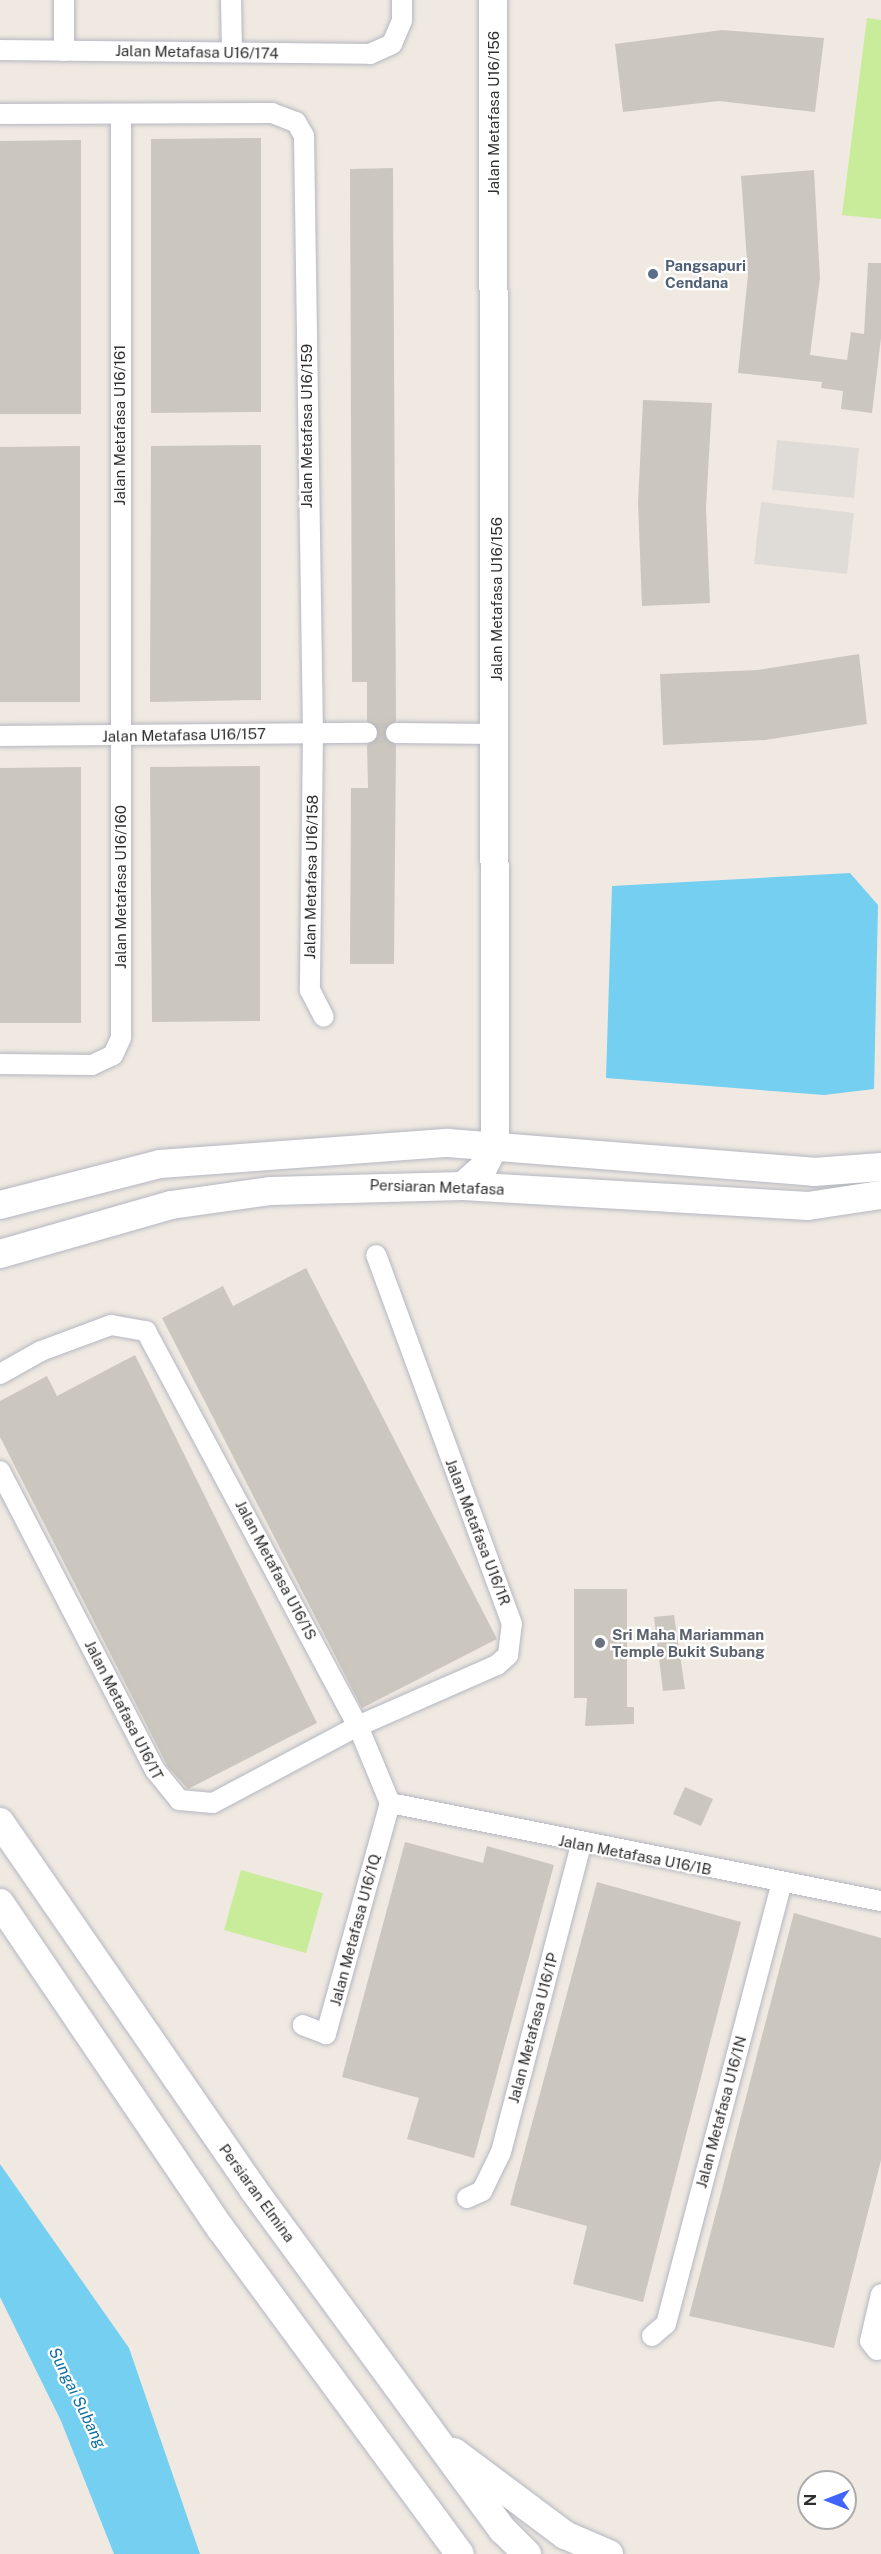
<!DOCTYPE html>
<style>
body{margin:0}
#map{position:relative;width:881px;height:2554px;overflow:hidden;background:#efe9e1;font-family:"Public Sans",sans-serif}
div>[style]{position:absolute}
.pitch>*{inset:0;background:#c9ec9a}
.plaza>*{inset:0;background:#dfdcd8}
.water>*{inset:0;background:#75cff0}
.building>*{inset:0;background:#cbc7bf}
.street-tunnel>*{height:20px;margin-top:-10px;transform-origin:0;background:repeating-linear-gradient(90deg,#c8c4bd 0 20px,transparent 0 30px)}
.roads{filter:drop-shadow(0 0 2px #b4b7c1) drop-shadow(0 0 2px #b4b7c1)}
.street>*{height:20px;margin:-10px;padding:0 10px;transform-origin:10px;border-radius:10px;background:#fff}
.secondary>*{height:28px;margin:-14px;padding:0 14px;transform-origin:14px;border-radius:14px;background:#fff}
.dots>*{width:16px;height:16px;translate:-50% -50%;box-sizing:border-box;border:3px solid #fff;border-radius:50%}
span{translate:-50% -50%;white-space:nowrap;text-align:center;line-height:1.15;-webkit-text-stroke:4.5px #fff;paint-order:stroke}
.street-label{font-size:15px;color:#2e2e2e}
.service-label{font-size:15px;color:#4e5e75;font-weight:700}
.left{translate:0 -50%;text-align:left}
.worship-label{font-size:15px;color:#5b616d;font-weight:700}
.water-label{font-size:16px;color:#0d6fa3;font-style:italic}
.north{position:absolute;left:797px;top:2470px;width:60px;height:60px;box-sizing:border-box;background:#fff;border:2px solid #ababab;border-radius:50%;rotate:270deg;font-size:16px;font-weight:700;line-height:24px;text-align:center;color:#2e2e2e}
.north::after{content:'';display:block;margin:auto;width:21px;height:27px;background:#4264fb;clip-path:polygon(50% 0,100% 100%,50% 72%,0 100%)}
</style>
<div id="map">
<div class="pitch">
<div style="clip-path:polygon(867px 18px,881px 20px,881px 219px,842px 215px)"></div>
<div style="clip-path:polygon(241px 1870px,323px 1893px,306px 1953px,224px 1930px)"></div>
</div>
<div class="plaza">
<div style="clip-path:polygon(777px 440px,859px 448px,854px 498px,772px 490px)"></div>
<div style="clip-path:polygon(761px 502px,854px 513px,847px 574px,754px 564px)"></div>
</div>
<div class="water">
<div style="clip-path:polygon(850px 873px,878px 905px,874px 1089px,824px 1095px,606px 1078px,612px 886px)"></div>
<div style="clip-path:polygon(0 2164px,129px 2348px,200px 2554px,114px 2554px,61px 2421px,0 2297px)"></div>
</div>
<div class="building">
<div style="clip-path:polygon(722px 30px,824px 38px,815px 112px,719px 101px,623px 112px,615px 44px)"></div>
<div style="clip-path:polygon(261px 138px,261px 412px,151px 413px,151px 139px)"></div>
<div style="clip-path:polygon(81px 140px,81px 414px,0 414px,0 141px)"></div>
<div style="clip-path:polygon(393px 168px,396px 721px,384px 733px,396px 745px,394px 964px,350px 964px,351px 788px,368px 788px,367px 745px,379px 733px,367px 721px,367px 682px,352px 682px,350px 169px)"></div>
<div style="clip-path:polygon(814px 170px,820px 278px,810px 355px,847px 360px,851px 332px,864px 334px,868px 263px,881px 263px,881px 338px,872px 413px,841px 409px,843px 391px,821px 388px,822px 382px,738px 373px,748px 275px,741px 176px)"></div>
<div style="clip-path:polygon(643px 400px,712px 403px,706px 507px,710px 603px,642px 606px,638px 503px)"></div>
<div style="clip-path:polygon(261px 445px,261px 700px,150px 702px,151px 446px)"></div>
<div style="clip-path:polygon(80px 446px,80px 702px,0 702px,0 447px)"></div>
<div style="clip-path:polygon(859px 654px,867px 724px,765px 740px,663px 745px,660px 674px,758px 670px)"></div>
<div style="clip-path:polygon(260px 766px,260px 1021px,152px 1022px,150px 767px)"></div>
<div style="clip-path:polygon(81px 767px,81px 1023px,0 1023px,0 768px)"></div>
<div style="clip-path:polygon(306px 1268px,497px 1639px,362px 1708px,162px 1318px,223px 1286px,233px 1306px)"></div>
<div style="clip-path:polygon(135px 1355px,317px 1723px,188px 1789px,168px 1767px,0 1437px,0 1401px,47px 1376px,57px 1396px)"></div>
<div style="clip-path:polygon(574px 1589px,627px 1589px,627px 1707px,634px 1707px,634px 1724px,585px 1726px,587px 1698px,574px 1698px)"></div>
<div style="clip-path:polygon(674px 1615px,685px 1689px,663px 1691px,654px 1617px)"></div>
<div style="clip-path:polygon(685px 1787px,713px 1799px,701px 1826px,673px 1814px)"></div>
<div style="clip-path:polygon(405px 1842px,483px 1863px,487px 1846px,554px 1865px,474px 2158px,407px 2139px,419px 2098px,342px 2077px)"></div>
<div style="clip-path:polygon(597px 1882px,741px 1922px,643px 2302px,573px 2284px,587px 2226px,510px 2205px)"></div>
<div style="clip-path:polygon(794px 1913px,881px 1938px,881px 2160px,834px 2348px,689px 2316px)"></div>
</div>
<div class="street-tunnel">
<div style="left:367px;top:733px;width:29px"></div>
</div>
<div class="roads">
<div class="street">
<div style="left:64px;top:0;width:51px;rotate:90deg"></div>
<div style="left:231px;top:0;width:52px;rotate:88.9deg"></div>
<div style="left:0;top:50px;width:370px;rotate:0.6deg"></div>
<div style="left:370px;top:54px;width:24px;rotate:-24deg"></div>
<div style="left:392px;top:44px;width:25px;rotate:-67deg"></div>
<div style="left:402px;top:21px;width:21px;rotate:-90deg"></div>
<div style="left:0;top:114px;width:272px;rotate:-0.2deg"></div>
<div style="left:272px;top:113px;width:26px;rotate:21deg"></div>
<div style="left:296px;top:122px;width:16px;rotate:60deg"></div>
<div style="left:304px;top:136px;width:597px;rotate:89.14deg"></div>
<div style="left:313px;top:733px;width:257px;rotate:90.7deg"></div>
<div style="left:310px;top:990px;width:30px;rotate:63deg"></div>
<div style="left:396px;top:733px;width:102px;rotate:0.6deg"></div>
<div style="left:0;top:736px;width:367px;rotate:-0.5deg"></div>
<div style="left:0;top:1064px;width:92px;rotate:0.6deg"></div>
<div style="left:92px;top:1065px;width:23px;rotate:-25deg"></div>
<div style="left:113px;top:1055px;width:19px;rotate:-65deg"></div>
<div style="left:121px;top:1038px;width:924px;rotate:-90deg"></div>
<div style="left:0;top:1374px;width:47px;rotate:-29.3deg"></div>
<div style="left:41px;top:1351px;width:75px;rotate:-20.4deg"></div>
<div style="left:111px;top:1325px;width:36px;rotate:10deg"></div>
<div style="left:146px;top:1331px;width:448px;rotate:61.8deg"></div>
<div style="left:358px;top:1726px;width:83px;rotate:67.4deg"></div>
<div style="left:390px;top:1803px;width:240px;rotate:105.5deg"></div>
<div style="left:326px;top:2034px;width:25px;rotate:-159deg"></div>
<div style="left:0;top:1471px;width:337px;rotate:62.6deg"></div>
<div style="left:155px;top:1770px;width:38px;rotate:51deg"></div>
<div style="left:179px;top:1800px;width:34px;rotate:5deg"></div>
<div style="left:213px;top:1803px;width:164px;rotate:-28deg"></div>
<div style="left:358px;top:1726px;width:152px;rotate:-23.7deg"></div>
<div style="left:497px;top:1665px;width:15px;rotate:-42deg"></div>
<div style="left:508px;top:1655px;width:31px;rotate:-83deg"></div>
<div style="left:512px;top:1624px;width:393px;rotate:-110.2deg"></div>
<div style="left:390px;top:1803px;width:501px;rotate:11.29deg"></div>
<div style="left:467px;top:2198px;width:17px;rotate:-25deg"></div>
<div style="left:482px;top:2191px;width:43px;rotate:-64deg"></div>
<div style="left:501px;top:2152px;width:317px;rotate:-75.4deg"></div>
<div style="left:652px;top:2336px;width:18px;rotate:-41deg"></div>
<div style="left:666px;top:2324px;width:457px;rotate:-75.3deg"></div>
<div style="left:877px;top:2350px;width:11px;rotate:-128deg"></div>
<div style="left:870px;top:2341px;width:48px;rotate:-76.8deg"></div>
</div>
<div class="secondary">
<div style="left:463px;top:1186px;width:27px;rotate:-42deg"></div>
<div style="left:483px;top:1168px;width:27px;rotate:-63deg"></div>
<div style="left:495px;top:1144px;width:1144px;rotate:-90.1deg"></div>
<div style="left:0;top:1205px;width:165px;rotate:-14.4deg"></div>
<div style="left:160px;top:1164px;width:289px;rotate:-4.2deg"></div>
<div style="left:448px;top:1143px;width:367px;rotate:4.5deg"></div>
<div style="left:814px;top:1172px;width:67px;rotate:-4.3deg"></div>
<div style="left:0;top:1254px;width:178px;rotate:-16deg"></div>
<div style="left:171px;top:1205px;width:101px;rotate:-8deg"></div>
<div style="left:271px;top:1191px;width:192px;rotate:-1.5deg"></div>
<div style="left:463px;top:1186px;width:346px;rotate:3.3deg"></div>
<div style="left:808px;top:1206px;width:74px;rotate:-8.6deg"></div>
<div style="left:0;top:1822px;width:446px;rotate:55.4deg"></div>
<div style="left:253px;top:2189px;width:423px;rotate:53.8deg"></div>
<div style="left:503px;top:2530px;width:34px;rotate:45deg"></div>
<div style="left:0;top:1903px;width:394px;rotate:55.9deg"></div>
<div style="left:221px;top:2229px;width:403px;rotate:53.7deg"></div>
<div style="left:454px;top:2452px;width:139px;rotate:36.8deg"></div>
<div style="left:565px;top:2535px;width:48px;rotate:23.4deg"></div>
</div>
</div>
<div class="dots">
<div style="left:653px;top:274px;background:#5c6f8a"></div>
<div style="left:600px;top:1643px;background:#6b7280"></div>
</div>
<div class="street-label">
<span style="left:197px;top:52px;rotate:1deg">Jalan Metafasa U16/174</span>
<span style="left:494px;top:113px;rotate:-90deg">Jalan Metafasa U16/156</span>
<span style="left:120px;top:425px;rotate:-90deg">Jalan Metafasa U16/161</span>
<span style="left:307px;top:426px;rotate:-90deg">Jalan Metafasa U16/159</span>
<span style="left:497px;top:599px;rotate:-90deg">Jalan Metafasa U16/156</span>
<span style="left:184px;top:735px;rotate:-1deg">Jalan Metafasa U16/157</span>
<span style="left:311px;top:877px;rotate:-89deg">Jalan Metafasa U16/158</span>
<span style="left:121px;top:887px;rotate:-90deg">Jalan Metafasa U16/160</span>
<span style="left:437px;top:1187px;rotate:2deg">Persiaran Metafasa</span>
<span style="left:478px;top:1532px;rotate:69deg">Jalan Metafasa U16/1R</span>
<span style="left:276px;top:1570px;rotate:62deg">Jalan Metafasa U16/1S</span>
<span style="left:124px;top:1710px;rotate:63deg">Jalan Metafasa U16/1T</span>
<span style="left:635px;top:1855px;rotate:11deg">Jalan Metafasa U16/1B</span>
<span style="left:355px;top:1930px;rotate:-75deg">Jalan Metafasa U16/1Q</span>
<span style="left:533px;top:2028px;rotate:-75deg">Jalan Metafasa U16/1P</span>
<span style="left:721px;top:2112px;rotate:-75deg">Jalan Metafasa U16/1N</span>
<span style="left:257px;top:2193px;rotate:54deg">Persiaran Elmina</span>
</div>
<div class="service-label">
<span class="left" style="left:665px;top:274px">Pangsapuri<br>Cendana</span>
</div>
<div class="worship-label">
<span class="left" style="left:612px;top:1643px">Sri Maha Mariamman<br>Temple Bukit Subang</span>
</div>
<div class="water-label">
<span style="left:77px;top:2398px;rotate:64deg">Sungai Subang</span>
</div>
<div class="north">N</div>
</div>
